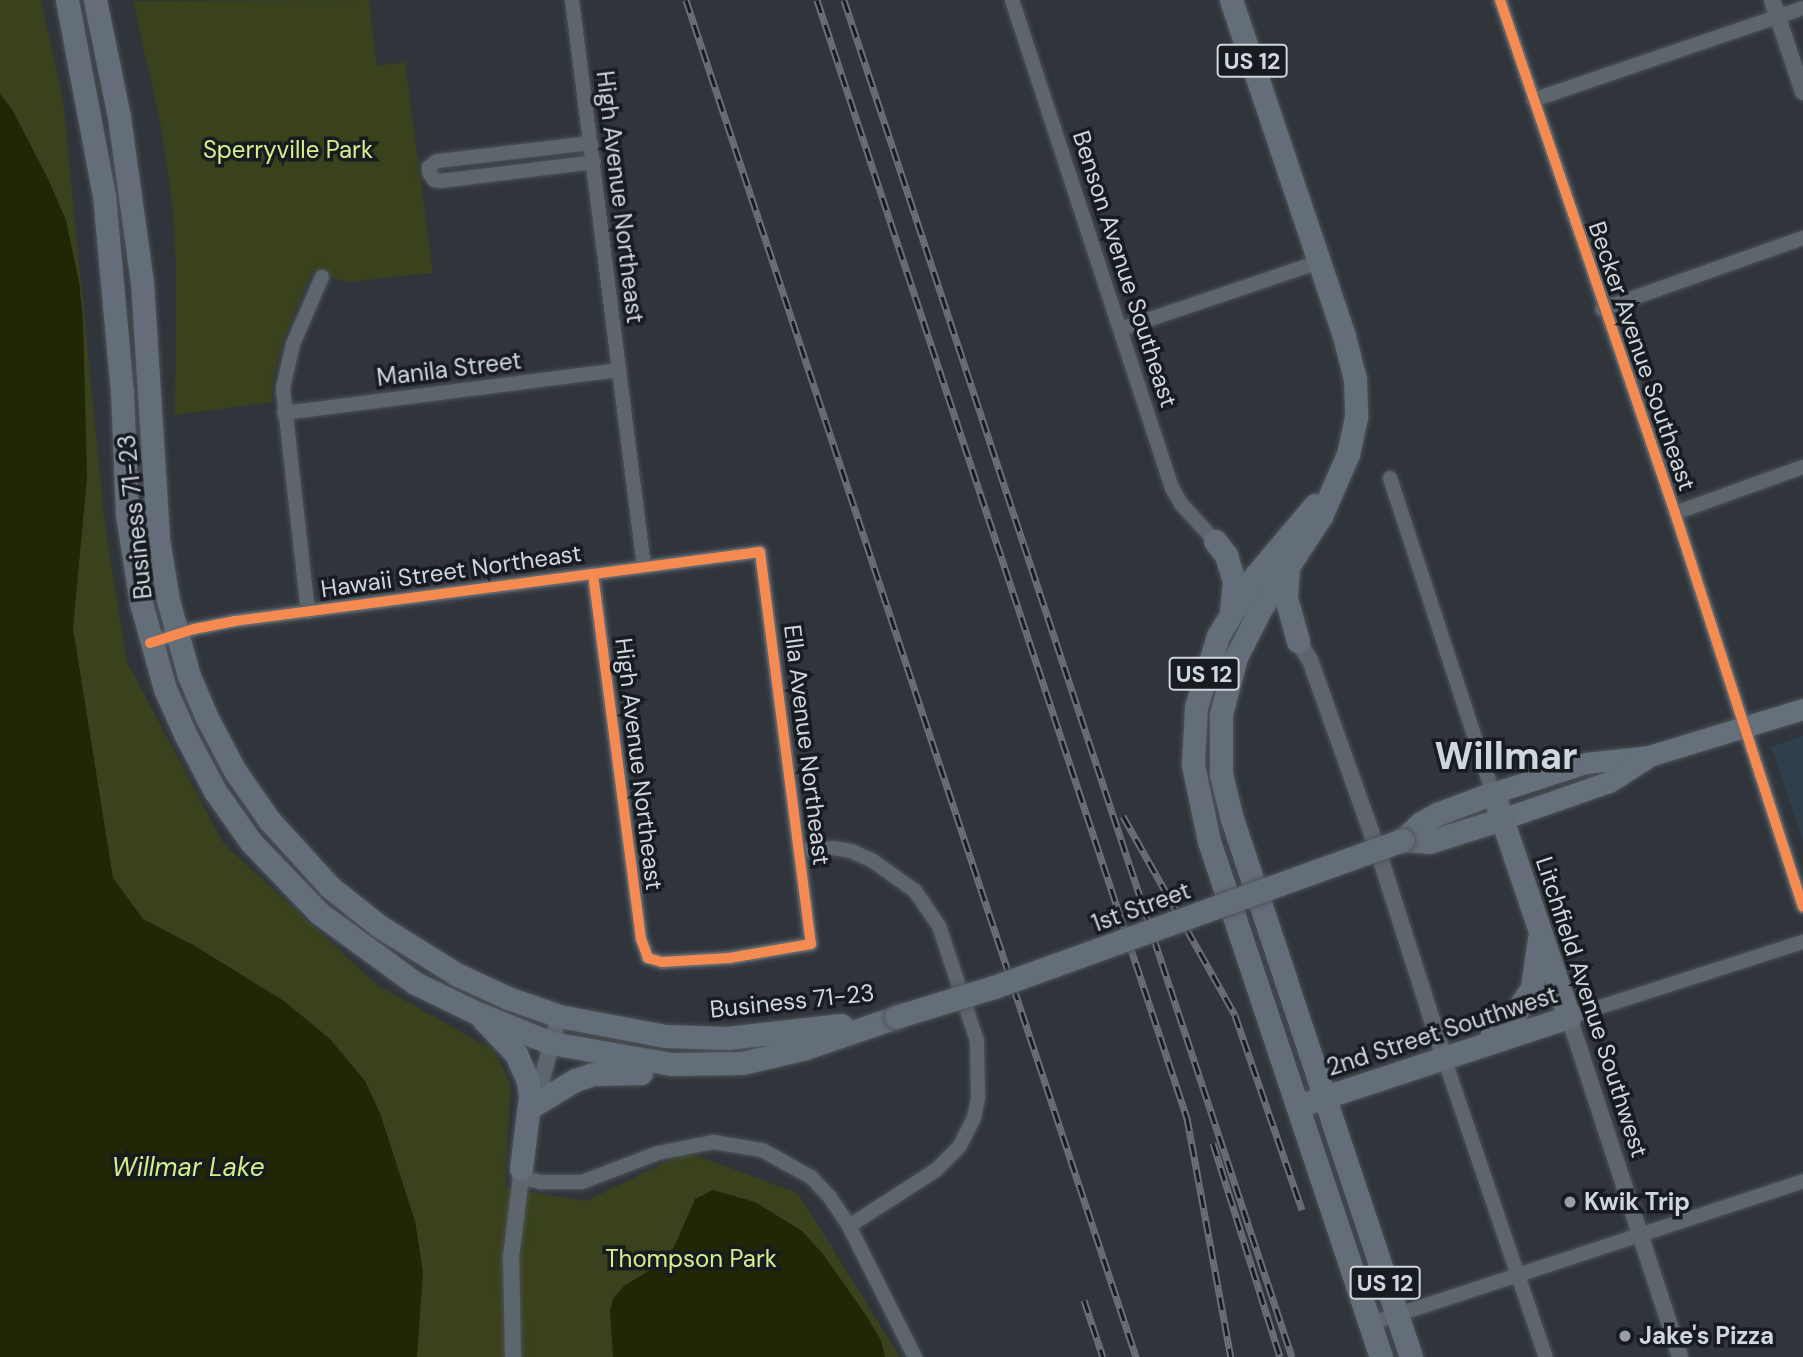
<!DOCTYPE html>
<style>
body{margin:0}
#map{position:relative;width:1803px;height:1357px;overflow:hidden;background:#2f353b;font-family:"DM Sans",sans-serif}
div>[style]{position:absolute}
.built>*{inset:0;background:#2f3f4c}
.green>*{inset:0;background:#39421d}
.water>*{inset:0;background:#202606}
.roads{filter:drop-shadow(0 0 2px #4d5257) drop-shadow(0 0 2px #4d5257)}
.minor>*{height:14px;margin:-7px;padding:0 7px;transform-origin:7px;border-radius:7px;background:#5e666d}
.tertiary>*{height:16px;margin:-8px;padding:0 8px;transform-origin:8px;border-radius:8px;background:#5e666d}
.primary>*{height:21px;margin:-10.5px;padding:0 10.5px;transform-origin:10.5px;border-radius:10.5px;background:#65707b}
.trunk>*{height:23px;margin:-11.5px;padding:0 11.5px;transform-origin:11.5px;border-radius:11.5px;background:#646e79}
.rail>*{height:7px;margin-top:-3.5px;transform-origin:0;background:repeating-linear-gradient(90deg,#171c21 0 13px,#6a7076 0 26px);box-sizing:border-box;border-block:2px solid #6a7076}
.bridges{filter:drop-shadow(0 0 2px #4d5257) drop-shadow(0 0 2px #4d5257)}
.trunk-bridge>*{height:23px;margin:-11.5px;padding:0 11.5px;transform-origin:11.5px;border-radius:11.5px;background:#646e79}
.cycleway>*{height:10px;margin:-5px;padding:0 5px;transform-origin:5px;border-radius:5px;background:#f68b52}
.dots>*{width:19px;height:19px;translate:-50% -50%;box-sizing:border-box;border:4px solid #171c21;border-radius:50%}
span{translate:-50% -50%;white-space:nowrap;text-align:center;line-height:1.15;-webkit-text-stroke:7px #171c21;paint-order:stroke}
.shield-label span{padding:2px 5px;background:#171c21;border:2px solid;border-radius:5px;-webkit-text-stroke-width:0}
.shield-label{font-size:23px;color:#cfd6dd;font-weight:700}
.park-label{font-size:24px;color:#d7ef8c}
.street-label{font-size:24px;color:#cfd6dd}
.poi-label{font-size:24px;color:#cfd6dd;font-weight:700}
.left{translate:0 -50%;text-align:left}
.water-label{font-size:26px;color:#d6ee8c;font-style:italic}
.town-label{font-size:38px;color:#cfd6dd;font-weight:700}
</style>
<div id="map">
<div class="built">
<div style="clip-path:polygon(1803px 736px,1803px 840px,1771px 747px)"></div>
</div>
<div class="green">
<div style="clip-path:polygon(0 0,41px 0,63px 99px,105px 525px,127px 662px,223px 843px,377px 985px,495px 1051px,511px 1086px,505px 1188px,586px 1201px,687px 1152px,798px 1193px,900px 1357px,392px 1357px,116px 911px,54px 590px,0 116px)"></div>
<div style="clip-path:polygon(369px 0,377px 66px,405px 62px,433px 273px,346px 282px,312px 271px,283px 341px,273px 378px,272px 402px,175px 415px,176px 265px,173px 209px,161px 126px,133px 1px)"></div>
</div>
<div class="water">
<div style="clip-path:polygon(0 94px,12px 109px,48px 179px,66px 220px,79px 282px,83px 321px,87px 478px,73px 628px,113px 878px,143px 919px,195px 946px,284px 1001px,330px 1039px,365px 1081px,380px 1113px,415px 1221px,423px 1272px,417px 1357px,0 1357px)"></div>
<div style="clip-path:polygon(713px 1190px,755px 1202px,802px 1231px,823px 1254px,867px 1317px,881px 1340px,885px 1357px,613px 1357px,610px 1311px,613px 1299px,624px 1286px,660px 1264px,674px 1247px,695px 1199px)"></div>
</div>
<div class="roads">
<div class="minor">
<div style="left:572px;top:0;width:572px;rotate:82.76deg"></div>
<div style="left:1012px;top:0;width:514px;rotate:71.85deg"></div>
<div style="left:1172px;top:488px;width:20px;rotate:60deg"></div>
<div style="left:1182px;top:505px;width:49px;rotate:47.5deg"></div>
<div style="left:1500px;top:0;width:542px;rotate:71.16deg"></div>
<div style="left:1675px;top:513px;width:414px;rotate:72deg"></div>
<div style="left:1533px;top:100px;width:285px;rotate:-18.8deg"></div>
<div style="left:591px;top:143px;width:155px;rotate:173.3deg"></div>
<div style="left:437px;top:161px;width:10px;rotate:143deg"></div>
<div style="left:429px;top:167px;width:5px;rotate:90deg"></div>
<div style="left:429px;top:172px;width:9px;rotate:58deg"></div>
<div style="left:434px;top:180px;width:6px;rotate:9deg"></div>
<div style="left:440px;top:181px;width:155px;rotate:-7deg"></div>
<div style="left:1602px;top:309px;width:213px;rotate:-19.5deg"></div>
<div style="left:1121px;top:329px;width:209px;rotate:-18.7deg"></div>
<div style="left:284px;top:413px;width:338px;rotate:-7.3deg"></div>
<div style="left:1390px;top:478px;width:331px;rotate:71.9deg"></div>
<div style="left:1675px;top:513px;width:136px;rotate:-19.8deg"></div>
<div style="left:308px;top:612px;width:225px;rotate:-96.4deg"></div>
<div style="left:283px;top:388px;width:45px;rotate:-77.2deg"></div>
<div style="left:293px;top:344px;width:73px;rotate:-66.6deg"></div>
<div style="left:150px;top:643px;width:46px;rotate:-17.7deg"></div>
<div style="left:194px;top:629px;width:42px;rotate:-11deg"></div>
<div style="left:235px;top:621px;width:361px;rotate:-7.5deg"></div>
<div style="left:593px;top:574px;width:168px;rotate:-7.5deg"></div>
<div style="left:760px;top:552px;width:395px;rotate:82.6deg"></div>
<div style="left:811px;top:944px;width:83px;rotate:170.3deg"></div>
<div style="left:729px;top:958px;width:67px;rotate:176.6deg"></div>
<div style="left:662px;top:962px;width:15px;rotate:-164deg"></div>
<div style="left:648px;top:958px;width:20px;rotate:-110deg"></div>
<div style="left:641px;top:939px;width:368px;rotate:-97.5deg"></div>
<div style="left:799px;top:850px;width:34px;rotate:-3deg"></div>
<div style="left:833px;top:848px;width:18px;rotate:9deg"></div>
<div style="left:851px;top:851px;width:24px;rotate:24deg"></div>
<div style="left:873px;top:861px;width:52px;rotate:35.5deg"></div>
<div style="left:915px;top:891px;width:42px;rotate:55.6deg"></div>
<div style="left:939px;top:926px;width:121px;rotate:71.7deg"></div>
<div style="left:977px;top:1041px;width:57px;rotate:89deg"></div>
<div style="left:978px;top:1098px;width:20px;rotate:101deg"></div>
<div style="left:974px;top:1118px;width:31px;rotate:117deg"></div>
<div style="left:960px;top:1146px;width:34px;rotate:135deg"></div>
<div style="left:936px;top:1170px;width:103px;rotate:147.2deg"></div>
<div style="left:1569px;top:1017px;width:246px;rotate:-17.8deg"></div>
<div style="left:1444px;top:1058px;width:316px;rotate:71.2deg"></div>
<div style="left:519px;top:1177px;width:23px;rotate:13deg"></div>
<div style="left:541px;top:1182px;width:41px"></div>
<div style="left:582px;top:1182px;width:81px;rotate:-20.9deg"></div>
<div style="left:658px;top:1153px;width:56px;rotate:-11.3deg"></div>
<div style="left:713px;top:1142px;width:50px;rotate:9.3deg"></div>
<div style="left:762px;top:1150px;width:56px;rotate:28.9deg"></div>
<div style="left:811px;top:1177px;width:26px;rotate:47deg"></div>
<div style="left:829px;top:1196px;width:36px;rotate:56deg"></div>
<div style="left:849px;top:1226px;width:147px;rotate:63.3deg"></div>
<div style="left:1369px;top:1324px;width:457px;rotate:-18.2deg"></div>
</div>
<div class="tertiary">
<div style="left:1772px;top:0;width:97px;rotate:71.4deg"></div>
<div style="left:1298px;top:641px;width:22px;rotate:58deg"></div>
<div style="left:1310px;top:660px;width:206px;rotate:70.4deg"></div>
<div style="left:1379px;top:854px;width:214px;rotate:72.3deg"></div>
<div style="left:1569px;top:1017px;width:358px;rotate:71.9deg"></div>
<div style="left:535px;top:1105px;width:92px;rotate:-74.9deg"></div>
<div style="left:513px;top:1357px;width:100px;rotate:-91.1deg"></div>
<div style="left:511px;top:1257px;width:97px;rotate:-82.9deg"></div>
</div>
<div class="primary">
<div style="left:1493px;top:793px;width:98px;rotate:-17.9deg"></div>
<div style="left:1586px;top:763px;width:63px;rotate:-6.3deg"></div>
<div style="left:1649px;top:756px;width:161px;rotate:-17deg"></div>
<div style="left:1502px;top:819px;width:113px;rotate:-19.1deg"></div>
<div style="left:1609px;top:782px;width:45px;rotate:-32.3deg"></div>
</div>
<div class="trunk">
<div style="left:67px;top:0;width:198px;rotate:79.3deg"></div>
<div style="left:104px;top:195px;width:197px;rotate:84.8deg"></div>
<div style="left:122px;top:391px;width:123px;rotate:87.7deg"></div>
<div style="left:127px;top:514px;width:90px;rotate:81.1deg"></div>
<div style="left:141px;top:603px;width:89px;rotate:74.4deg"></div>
<div style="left:165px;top:689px;width:51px;rotate:65.9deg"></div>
<div style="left:186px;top:736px;width:62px;rotate:62.2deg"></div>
<div style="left:215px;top:791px;width:62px;rotate:54.8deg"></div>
<div style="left:251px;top:842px;width:98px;rotate:46.2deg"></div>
<div style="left:319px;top:913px;width:119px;rotate:36.1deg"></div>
<div style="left:415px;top:983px;width:69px;rotate:25.8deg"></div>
<div style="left:477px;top:1013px;width:80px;rotate:22.1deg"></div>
<div style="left:551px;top:1043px;width:122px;rotate:9.9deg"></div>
<div style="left:671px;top:1064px;width:71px;rotate:-0.8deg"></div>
<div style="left:742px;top:1063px;width:66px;rotate:-13.2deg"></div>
<div style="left:806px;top:1048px;width:95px;rotate:-19deg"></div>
<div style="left:95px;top:0;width:119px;rotate:78.4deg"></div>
<div style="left:119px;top:117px;width:167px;rotate:82.1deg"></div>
<div style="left:142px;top:282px;width:257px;rotate:86.4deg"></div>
<div style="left:158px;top:539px;width:62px;rotate:80.7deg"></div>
<div style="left:168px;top:600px;width:79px;rotate:74.6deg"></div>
<div style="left:189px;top:676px;width:46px;rotate:66.8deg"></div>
<div style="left:207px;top:718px;width:60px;rotate:62.2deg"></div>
<div style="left:235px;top:771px;width:60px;rotate:55.2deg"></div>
<div style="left:269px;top:820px;width:91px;rotate:47.7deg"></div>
<div style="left:330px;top:887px;width:63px;rotate:38.5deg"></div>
<div style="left:379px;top:926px;width:91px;rotate:31.9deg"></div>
<div style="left:456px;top:974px;width:57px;rotate:24.8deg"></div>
<div style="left:508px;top:998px;width:54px;rotate:19.4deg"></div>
<div style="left:559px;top:1016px;width:108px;rotate:10.7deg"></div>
<div style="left:665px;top:1036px;width:62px;rotate:1.8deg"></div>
<div style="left:727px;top:1038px;width:115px;rotate:-6.5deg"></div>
<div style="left:1231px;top:0;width:354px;rotate:71.4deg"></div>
<div style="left:1344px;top:336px;width:44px;rotate:75.7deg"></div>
<div style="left:1355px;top:379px;width:38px;rotate:88deg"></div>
<div style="left:1356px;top:417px;width:38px;rotate:102deg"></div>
<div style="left:1348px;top:454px;width:68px;rotate:113.5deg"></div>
<div style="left:1321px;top:516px;width:110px;rotate:123.1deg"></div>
<div style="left:1261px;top:608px;width:55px;rotate:117deg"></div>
<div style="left:1236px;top:657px;width:59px;rotate:104.7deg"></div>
<div style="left:1221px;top:714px;width:60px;rotate:90deg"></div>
<div style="left:1221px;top:774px;width:46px;rotate:76.3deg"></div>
<div style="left:1232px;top:819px;width:567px;rotate:71.6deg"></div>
<div style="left:1315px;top:505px;width:99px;rotate:130.1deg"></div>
<div style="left:1251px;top:581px;width:64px;rotate:121deg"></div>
<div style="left:1218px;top:636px;width:74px;rotate:107.2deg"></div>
<div style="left:1196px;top:707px;width:58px;rotate:93deg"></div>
<div style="left:1193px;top:765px;width:78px;rotate:78.1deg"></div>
<div style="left:1209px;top:841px;width:544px;rotate:71.57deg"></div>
<div style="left:1215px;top:541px;width:18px;rotate:52deg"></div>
<div style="left:1226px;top:555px;width:28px;rotate:73deg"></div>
<div style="left:1234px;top:582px;width:28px;rotate:96deg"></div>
<div style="left:1288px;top:569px;width:29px;rotate:94deg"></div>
<div style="left:1286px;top:598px;width:45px;rotate:74.4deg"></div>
<div style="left:1402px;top:840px;width:27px;rotate:4deg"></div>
<div style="left:1429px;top:842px;width:77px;rotate:-17.5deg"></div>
<div style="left:484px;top:1020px;width:47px;rotate:46.7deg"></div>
<div style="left:516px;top:1054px;width:30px;rotate:66deg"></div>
<div style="left:528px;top:1081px;width:16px;rotate:83deg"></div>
<div style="left:530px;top:1097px;width:72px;rotate:97.2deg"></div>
<div style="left:1491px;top:1037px;width:21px;rotate:-37deg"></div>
<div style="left:1508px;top:1024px;width:43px;rotate:-56.3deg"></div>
<div style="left:1532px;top:988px;width:50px;rotate:-82deg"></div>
<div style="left:1310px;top:1102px;width:273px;rotate:-18.2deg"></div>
<div style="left:1569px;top:1017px;width:237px;rotate:-108.7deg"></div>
<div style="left:1493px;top:793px;width:60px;rotate:159.4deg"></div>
<div style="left:1437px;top:814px;width:18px;rotate:151deg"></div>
<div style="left:1421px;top:823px;width:25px;rotate:138deg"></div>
<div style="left:534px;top:1105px;width:48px;rotate:-31.4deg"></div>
<div style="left:575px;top:1080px;width:19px;rotate:-18deg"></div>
<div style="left:593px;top:1074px;width:48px;rotate:-1.2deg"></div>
</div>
</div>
<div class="rail">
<div style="left:686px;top:0;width:1430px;rotate:71.65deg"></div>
<div style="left:817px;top:0;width:1178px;rotate:71.69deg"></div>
<div style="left:1187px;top:1118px;width:243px;rotate:79.6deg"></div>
<div style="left:844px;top:0;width:1429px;rotate:71.73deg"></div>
<div style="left:1123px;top:816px;width:228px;rotate:60.6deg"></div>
<div style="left:1235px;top:1015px;width:206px;rotate:71deg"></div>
<div style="left:1213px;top:1143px;width:224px;rotate:72.6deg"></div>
<div style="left:1084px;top:1300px;width:60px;rotate:71.6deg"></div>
</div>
<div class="bridges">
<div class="trunk-bridge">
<div style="left:896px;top:1017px;width:102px;rotate:-17deg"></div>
<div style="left:994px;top:987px;width:434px;rotate:-19.8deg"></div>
</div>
</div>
<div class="cycleway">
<div style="left:1500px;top:0;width:542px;rotate:71.16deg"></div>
<div style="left:1675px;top:513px;width:414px;rotate:72deg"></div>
<div style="left:150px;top:643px;width:46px;rotate:-17.7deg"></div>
<div style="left:194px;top:629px;width:42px;rotate:-11deg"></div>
<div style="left:235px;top:621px;width:361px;rotate:-7.5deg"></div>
<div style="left:593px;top:574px;width:168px;rotate:-7.5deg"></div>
<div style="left:760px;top:552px;width:395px;rotate:82.6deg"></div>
<div style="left:811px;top:944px;width:83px;rotate:170.3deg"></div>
<div style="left:729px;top:958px;width:67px;rotate:176.6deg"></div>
<div style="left:662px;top:962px;width:15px;rotate:-164deg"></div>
<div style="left:648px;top:958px;width:20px;rotate:-110deg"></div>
<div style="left:641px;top:939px;width:368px;rotate:-97.5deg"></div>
</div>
<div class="dots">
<div style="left:1570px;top:1202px;background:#979ea4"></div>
<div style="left:1625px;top:1336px;background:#979ea4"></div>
</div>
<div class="shield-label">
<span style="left:1252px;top:61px">US 12</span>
<span style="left:1204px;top:674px">US 12</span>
<span style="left:1385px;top:1283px">US 12</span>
</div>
<div class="park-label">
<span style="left:288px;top:150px">Sperryville Park</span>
<span style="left:691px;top:1259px">Thompson Park</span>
</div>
<div class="street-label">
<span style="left:620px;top:197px;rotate:83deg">High Avenue Northeast</span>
<span style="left:1125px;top:269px;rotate:72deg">Benson Avenue Southeast</span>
<span style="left:1642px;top:356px;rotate:71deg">Becker Avenue Southeast</span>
<span style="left:449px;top:369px;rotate:-7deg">Manila Street</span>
<span style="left:135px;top:517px;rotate:-96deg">Business 71-23</span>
<span style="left:451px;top:571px;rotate:-8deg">Hawaii Street Northeast</span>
<span style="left:807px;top:745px;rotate:83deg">Ella Avenue Northeast</span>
<span style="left:639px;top:764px;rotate:83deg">High Avenue Northeast</span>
<span style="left:1141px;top:907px;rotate:-20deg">1st Street</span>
<span style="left:792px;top:1001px;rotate:-6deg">Business 71-23</span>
<span style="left:1592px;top:1007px;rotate:72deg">Litchfield Avenue Southwest</span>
<span style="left:1442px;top:1031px;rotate:-18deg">2nd Street Southwest</span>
</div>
<div class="poi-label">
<span class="left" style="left:1584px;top:1202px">Kwik Trip</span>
<span class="left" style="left:1639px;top:1336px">Jake's Pizza</span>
</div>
<div class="water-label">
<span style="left:188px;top:1168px">Willmar Lake</span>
</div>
<div class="town-label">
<span style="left:1506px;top:757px">Willmar</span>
</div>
</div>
